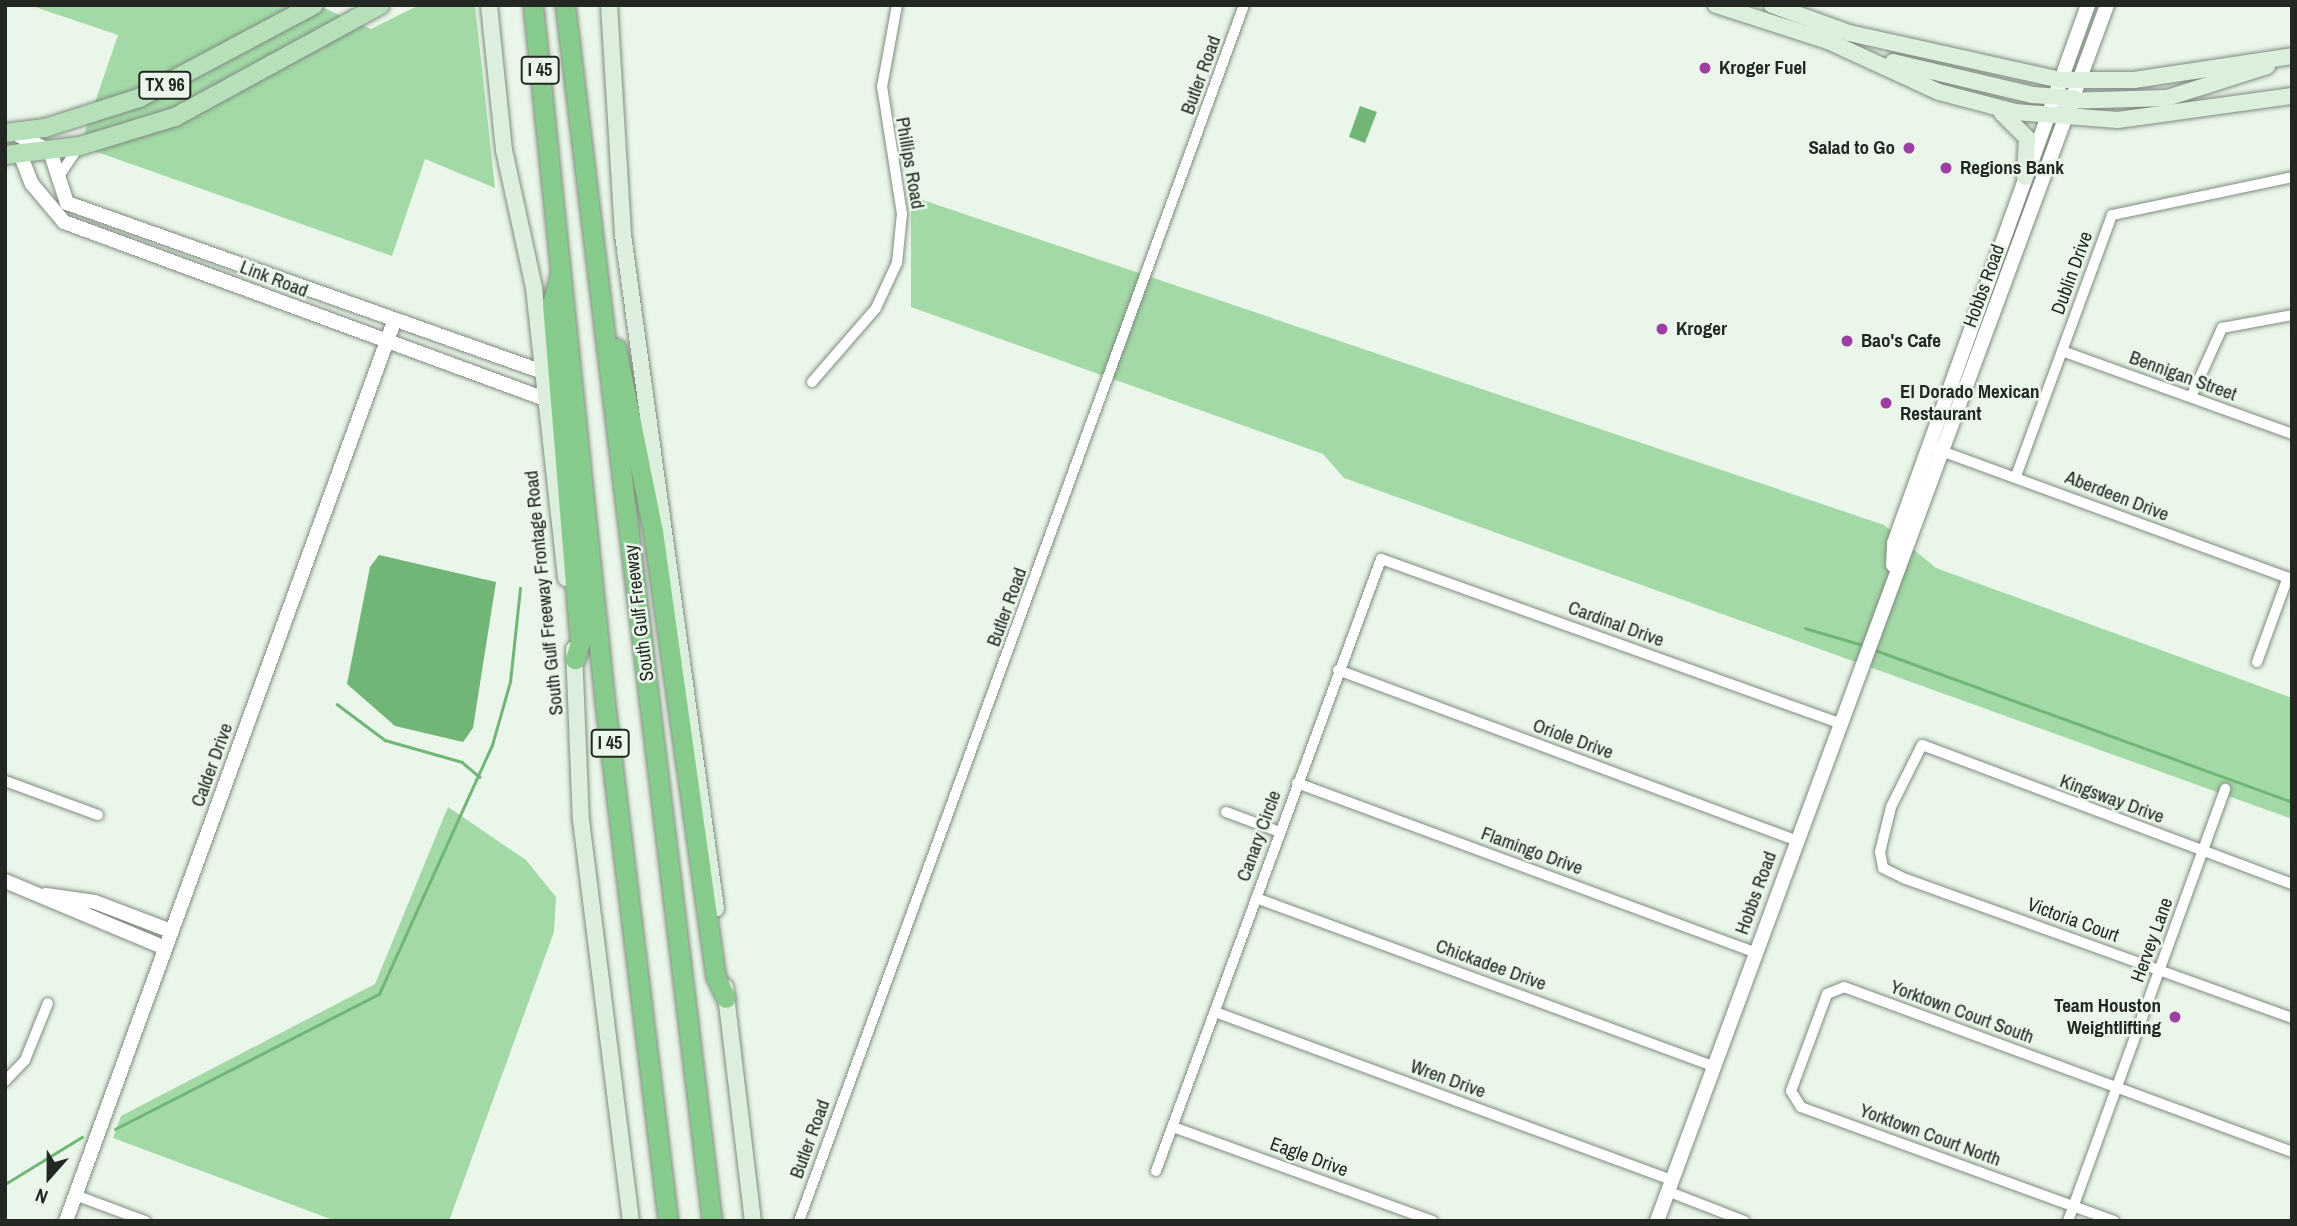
<!DOCTYPE html>
<style>
body{margin:0}
#map{position:relative;width:2297px;height:1226px;overflow:hidden;background:#e9f6e9;font-family:"Archivo Narrow",sans-serif}
div>[style]{position:absolute}
.green>*{inset:0;background:#a3d9a7}
.water>*{inset:0;background:#71b677}
.stream>*{height:2.5px;margin:-1.25px;padding:0 1.25px;transform-origin:1.25px;border-radius:1.25px;background:#71b677}
.roads{filter:drop-shadow(0 0 2px #7f8b7f) drop-shadow(0 0 2px #7f8b7f)}
.minor>*{height:10px;margin:-5px;padding:0 5px;transform-origin:5px;border-radius:5px;background:#fff}
.tertiary>*{height:14px;margin:-7px;padding:0 7px;transform-origin:7px;border-radius:7px;background:#fff}
.secondary>*{height:16px;margin:-8px;padding:0 8px;transform-origin:8px;border-radius:8px;background:#dbefdc}
.primary>*{height:18px;margin:-9px;padding:0 9px;transform-origin:9px;border-radius:9px;background:#b6e0b9}
.motorway>*{height:19px;margin:-9.5px;padding:0 9.5px;transform-origin:9.5px;border-radius:9.5px;background:#86cb8b}
.dots>*{width:19px;height:19px;translate:-50% -50%;box-sizing:border-box;border:4px solid #e9f6e9;border-radius:50%}
span{translate:-50% -50%;white-space:nowrap;text-align:center;line-height:1.15;-webkit-text-stroke:5px #e9f6e9;paint-order:stroke}
.shield-label span{padding:2px 5px;background:#e9f6e9;border:2px solid;border-radius:5px;-webkit-text-stroke-width:0}
.shield-label{font-size:18px;color:#222722;font-weight:700}
.poi-label{font-size:19px;color:#222722;font-weight:700}
.left{translate:0 -50%;text-align:left}
.right{translate:-100% -50%;text-align:right}
.street-label{font-size:19px;color:#222722}
.frame{position:absolute;inset:0;border:7px solid #222722;pointer-events:none}
.north{position:absolute;left:14px;top:1142px;width:70px;height:70px;-webkit-text-stroke:5px #e9f6e9;paint-order:stroke;rotate:201deg;font-size:19px;font-weight:700;line-height:28px;text-align:center;color:#222722}
.north::after{content:'';display:block;margin:auto;width:24px;height:32px;background:#222722;clip-path:polygon(50% 0,100% 100%,50% 72%,0 100%)}
</style>
<div id="map">
<div class="green">
<div style="clip-path:polygon(29px 5px,317px 5px,371px 29px,419px 5px,475px 5px,495px 188px,425px 159px,392px 256px,80px 146px,118px 35px)"></div>
<div style="clip-path:polygon(911px 196px,1884px 525px,1936px 568px,2292px 698px,2292px 819px,1344px 478px,1323px 454px,911px 307px)"></div>
<div style="clip-path:polygon(448px 807px,526px 860px,556px 897px,554px 932px,449px 1221px,336px 1221px,113px 1138px,121px 1116px,375px 984px)"></div>
</div>
<div class="water">
<div style="clip-path:polygon(1360px 106px,1377px 112px,1365px 143px,1349px 137px)"></div>
<div style="clip-path:polygon(379px 555px,496px 582px,473px 728px,463px 742px,395px 726px,347px 684px,370px 567px)"></div>
</div>
<div class="stream">
<div style="left:1805px;top:628px;width:64px;rotate:16.4deg"></div>
<div style="left:1875px;top:650px;width:444px;rotate:20deg"></div>
<div style="left:337px;top:704px;width:60px;rotate:36.9deg"></div>
<div style="left:385px;top:740px;width:80px;rotate:15.9deg"></div>
<div style="left:462px;top:762px;width:23px;rotate:40deg"></div>
<div style="left:115px;top:1129px;width:297px;rotate:-27.1deg"></div>
<div style="left:379px;top:994px;width:273px;rotate:-65.6deg"></div>
<div style="left:492px;top:745px;width:66px;rotate:-74.1deg"></div>
<div style="left:510px;top:682px;width:94px;rotate:-83.9deg"></div>
<div style="left:5px;top:1184px;width:90px;rotate:-31.4deg"></div>
</div>
<div class="roads">
<div class="minor">
<div style="left:57px;top:179px;width:37px;rotate:-56deg"></div>
<div style="left:2062px;top:351px;width:245px;rotate:19.8deg"></div>
<div style="left:812px;top:382px;width:98px;rotate:-49.1deg"></div>
<div style="left:876px;top:308px;width:50px;rotate:-65deg"></div>
<div style="left:897px;top:263px;width:49px;rotate:-84.2deg"></div>
<div style="left:902px;top:214px;width:129px;rotate:-98.9deg"></div>
<div style="left:882px;top:87px;width:83px;rotate:-79.6deg"></div>
<div style="left:2191px;top:397px;width:76px;rotate:-65.8deg"></div>
<div style="left:2222px;top:328px;width:71px;rotate:-10.5deg"></div>
<div style="left:1936px;top:449px;width:379px;rotate:20.1deg"></div>
<div style="left:2016px;top:476px;width:278px;rotate:-69.8deg"></div>
<div style="left:2112px;top:215px;width:184px;rotate:-11.9deg"></div>
<div style="left:2257px;top:662px;width:90px;rotate:-70deg"></div>
<div style="left:1338px;top:670px;width:489px;rotate:20.4deg"></div>
<div style="left:5px;top:781px;width:99px;rotate:20.1deg"></div>
<div style="left:1297px;top:783px;width:488px;rotate:20.3deg"></div>
<div style="left:1226px;top:812px;width:58px;rotate:20.3deg"></div>
<div style="left:2292px;top:884px;width:395px;rotate:-159.4deg"></div>
<div style="left:1922px;top:745px;width:69px;rotate:116.6deg"></div>
<div style="left:1891px;top:807px;width:46px;rotate:103.7deg"></div>
<div style="left:1880px;top:852px;width:16px;rotate:79deg"></div>
<div style="left:1883px;top:868px;width:25px;rotate:26deg"></div>
<div style="left:1906px;top:879px;width:410px;rotate:19.8deg"></div>
<div style="left:1256px;top:898px;width:487px;rotate:20.2deg"></div>
<div style="left:1215px;top:1012px;width:485px;rotate:20.2deg"></div>
<div style="left:5px;top:1081px;width:29px;rotate:-46deg"></div>
<div style="left:25px;top:1060px;width:61px;rotate:-68deg"></div>
<div style="left:1173px;top:1127px;width:276px;rotate:19.9deg"></div>
<div style="left:1156px;top:1171px;width:652px;rotate:-69.81deg"></div>
<div style="left:1381px;top:559px;width:486px;rotate:19.7deg"></div>
<div style="left:1667px;top:1191px;width:83px;rotate:21.3deg"></div>
<div style="left:75px;top:1195px;width:75px;rotate:20.4deg"></div>
<div style="left:799px;top:1221px;width:1295px;rotate:-69.9deg"></div>
<div style="left:2068px;top:1221px;width:460px;rotate:-70deg"></div>
<div style="left:2114px;top:1221px;width:333px;rotate:-160deg"></div>
<div style="left:1801px;top:1107px;width:19px;rotate:-122deg"></div>
<div style="left:1791px;top:1091px;width:103px;rotate:-69.6deg"></div>
<div style="left:1827px;top:994px;width:18px;rotate:-22deg"></div>
<div style="left:1844px;top:987px;width:477px;rotate:20.2deg"></div>
</div>
<div class="tertiary">
<div style="left:14px;top:133px;width:40px;rotate:26.6deg"></div>
<div style="left:50px;top:151px;width:55px;rotate:71.9deg"></div>
<div style="left:67px;top:203px;width:505px;rotate:19.55deg"></div>
<div style="left:21px;top:156px;width:30px;rotate:69deg"></div>
<div style="left:32px;top:184px;width:50px;rotate:49.9deg"></div>
<div style="left:64px;top:222px;width:513px;rotate:20.2deg"></div>
<div style="left:1893px;top:565px;width:22px;rotate:-87deg"></div>
<div style="left:1894px;top:543px;width:572px;rotate:-70.17deg"></div>
<div style="left:5px;top:881px;width:173px;rotate:22.7deg"></div>
<div style="left:46px;top:895px;width:49px;rotate:8.1deg"></div>
<div style="left:95px;top:902px;width:81px;rotate:20.9deg"></div>
<div style="left:66px;top:1221px;width:957px;rotate:-69.96deg"></div>
<div style="left:1657px;top:1221px;width:1297px;rotate:-69.69deg"></div>
</div>
<div class="secondary">
<div style="left:489px;top:5px;width:146px;rotate:84.1deg"></div>
<div style="left:504px;top:150px;width:141px;rotate:77.7deg"></div>
<div style="left:534px;top:288px;width:292px;rotate:83.7deg"></div>
<div style="left:609px;top:5px;width:230px;rotate:86.5deg"></div>
<div style="left:623px;top:235px;width:680px;rotate:82.14deg"></div>
<div style="left:1716px;top:5px;width:118px;rotate:17.8deg"></div>
<div style="left:1828px;top:41px;width:122px;rotate:24.7deg"></div>
<div style="left:1939px;top:92px;width:79px;rotate:14.7deg"></div>
<div style="left:2015px;top:112px;width:103px;rotate:4.4deg"></div>
<div style="left:2118px;top:120px;width:176px;rotate:-7.9deg"></div>
<div style="left:1772px;top:5px;width:82px;rotate:20deg"></div>
<div style="left:1849px;top:33px;width:217px;rotate:12.5deg"></div>
<div style="left:2061px;top:80px;width:73px"></div>
<div style="left:2134px;top:80px;width:160px;rotate:-8.6deg"></div>
<div style="left:1893px;top:62px;width:144px;rotate:13.3deg"></div>
<div style="left:2033px;top:95px;width:41px;rotate:4.2deg"></div>
<div style="left:2064px;top:101px;width:103px;rotate:-1.7deg"></div>
<div style="left:2167px;top:98px;width:105px;rotate:-17.7deg"></div>
<div style="left:2002px;top:113px;width:35px;rotate:45deg"></div>
<div style="left:2027px;top:138px;width:39px;rotate:93deg"></div>
<div style="left:574px;top:649px;width:171px;rotate:87.7deg"></div>
<div style="left:581px;top:820px;width:404px;rotate:82.9deg"></div>
<div style="left:725px;top:987px;width:236px;rotate:83.2deg"></div>
</div>
<div class="primary">
<div style="left:5px;top:133px;width:40px;rotate:-7.1deg"></div>
<div style="left:45px;top:128px;width:99px;rotate:-17.7deg"></div>
<div style="left:139px;top:98px;width:198px;rotate:-28deg"></div>
<div style="left:5px;top:155px;width:76px;rotate:-6.8deg"></div>
<div style="left:80px;top:146px;width:99px;rotate:-17deg"></div>
<div style="left:175px;top:117px;width:234px;rotate:-28.6deg"></div>
</div>
<div class="motorway">
<div style="left:533px;top:5px;width:703px;rotate:84.12deg"></div>
<div style="left:605px;top:704px;width:521px;rotate:83.05deg"></div>
<div style="left:565px;top:5px;width:1225px;rotate:83.11deg"></div>
<div style="left:559px;top:278px;width:27px;rotate:105deg"></div>
<div style="left:552px;top:304px;width:339px;rotate:85.3deg"></div>
<div style="left:580px;top:642px;width:18px;rotate:106deg"></div>
<div style="left:616px;top:348px;width:187px;rotate:78.6deg"></div>
<div style="left:653px;top:531px;width:450px;rotate:82deg"></div>
<div style="left:716px;top:977px;width:23px;rotate:65deg"></div>
</div>
</div>
<div class="dots">
<div style="left:1705px;top:68px;background:#9f3da3"></div>
<div style="left:1909px;top:148px;background:#9f3da3"></div>
<div style="left:1946px;top:168px;background:#9f3da3"></div>
<div style="left:1662px;top:329px;background:#9f3da3"></div>
<div style="left:1847px;top:341px;background:#9f3da3"></div>
<div style="left:1886px;top:403px;background:#9f3da3"></div>
<div style="left:2175px;top:1017px;background:#9f3da3"></div>
</div>
<div class="shield-label">
<span style="left:540px;top:70px">I 45</span>
<span style="left:165px;top:85px">TX 96</span>
<span style="left:610px;top:743px">I 45</span>
</div>
<div class="poi-label">
<span class="left" style="left:1719px;top:68px">Kroger Fuel</span>
<span class="right" style="left:1895px;top:148px">Salad to Go</span>
<span class="left" style="left:1960px;top:168px">Regions Bank</span>
<span class="left" style="left:1676px;top:329px">Kroger</span>
<span class="left" style="left:1861px;top:341px">Bao's Cafe</span>
<span class="left" style="left:1900px;top:403px">El Dorado Mexican<br>Restaurant</span>
<span class="right" style="left:2161px;top:1017px">Team Houston<br>Weightlifting</span>
</div>
<div class="street-label">
<span style="left:1201px;top:75px;rotate:-70deg">Butler Road</span>
<span style="left:910px;top:163px;rotate:80deg">Phillips Road</span>
<span style="left:2072px;top:273px;rotate:-70deg">Dublin Drive</span>
<span style="left:274px;top:279px;rotate:21deg">Link Road</span>
<span style="left:1984px;top:286px;rotate:-70deg">Hobbs Road</span>
<span style="left:2183px;top:376px;rotate:20deg">Bennigan Street</span>
<span style="left:2117px;top:496px;rotate:21deg">Aberdeen Drive</span>
<span style="left:544px;top:593px;rotate:-96deg">South Gulf Freeway Frontage Road</span>
<span style="left:1007px;top:607px;rotate:-70deg">Butler Road</span>
<span style="left:639px;top:613px;rotate:-97deg">South Gulf Freeway</span>
<span style="left:1616px;top:624px;rotate:20deg">Cardinal Drive</span>
<span style="left:1573px;top:739px;rotate:20deg">Oriole Drive</span>
<span style="left:212px;top:765px;rotate:-70deg">Calder Drive</span>
<span style="left:2112px;top:799px;rotate:20deg">Kingsway Drive</span>
<span style="left:1259px;top:836px;rotate:-70deg">Canary Circle</span>
<span style="left:1532px;top:851px;rotate:20deg">Flamingo Drive</span>
<span style="left:1756px;top:893px;rotate:-70deg">Hobbs Road</span>
<span style="left:2073px;top:920px;rotate:20deg">Victoria Court</span>
<span style="left:2152px;top:940px;rotate:-70deg">Hervey Lane</span>
<span style="left:1491px;top:965px;rotate:20deg">Chickadee Drive</span>
<span style="left:1962px;top:1012px;rotate:20deg">Yorktown Court South</span>
<span style="left:1448px;top:1079px;rotate:20deg">Wren Drive</span>
<span style="left:1930px;top:1135px;rotate:20deg">Yorktown Court North</span>
<span style="left:810px;top:1139px;rotate:-70deg">Butler Road</span>
<span style="left:1309px;top:1157px;rotate:20deg">Eagle Drive</span>
</div>
<div class="frame"></div>
<div class="north">N</div>
</div>
